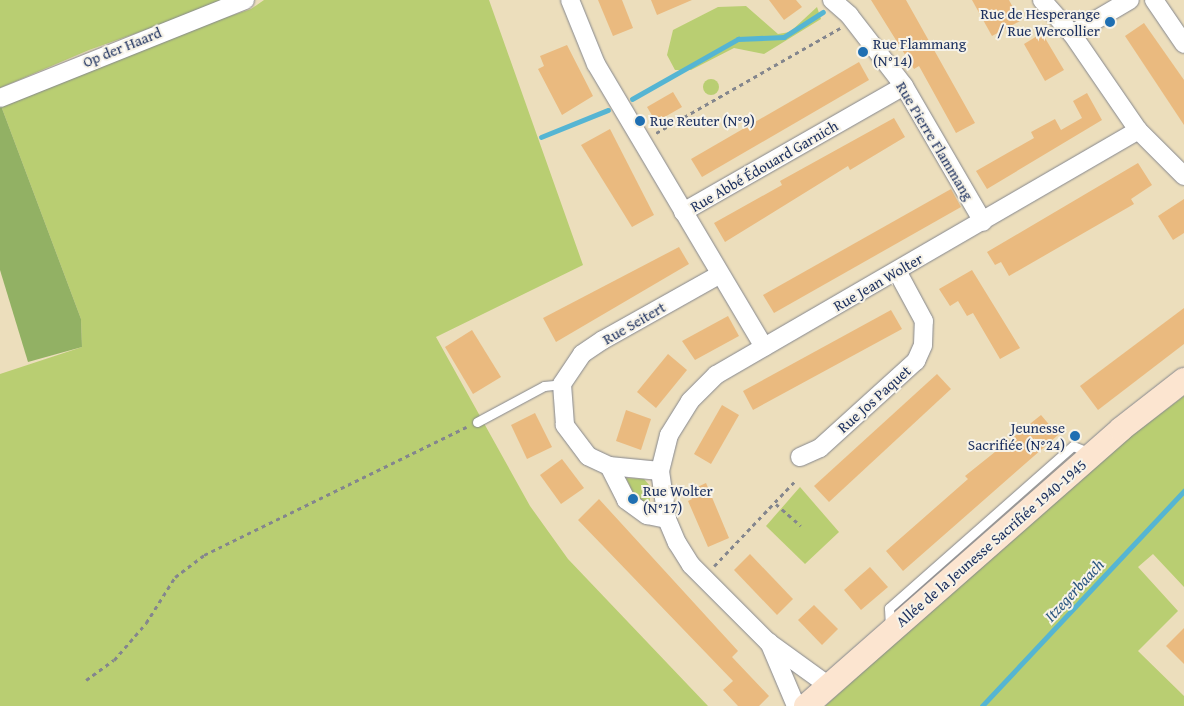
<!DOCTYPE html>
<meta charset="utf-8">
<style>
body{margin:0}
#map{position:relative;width:1184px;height:706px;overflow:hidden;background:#ecdebc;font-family:"Gentium Book Plus",serif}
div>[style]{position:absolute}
.green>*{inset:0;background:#b9ce72}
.round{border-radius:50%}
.forest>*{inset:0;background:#92b164}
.stream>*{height:4.5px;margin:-2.25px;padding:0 2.25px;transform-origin:2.25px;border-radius:2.25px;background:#55b5d3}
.building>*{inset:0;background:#eaba7f}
.path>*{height:2.5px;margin-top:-1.25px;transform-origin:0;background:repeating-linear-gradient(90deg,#84868d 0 4px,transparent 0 8px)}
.roads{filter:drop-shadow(0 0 1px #84868d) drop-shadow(0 0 1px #84868d)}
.service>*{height:9px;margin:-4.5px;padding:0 4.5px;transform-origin:4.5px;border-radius:4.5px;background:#fff}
.minor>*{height:18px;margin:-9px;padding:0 9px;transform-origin:9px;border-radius:9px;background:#fff}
.secondary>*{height:24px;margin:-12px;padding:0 12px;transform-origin:12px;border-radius:12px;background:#fce5d0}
.dots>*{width:14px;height:14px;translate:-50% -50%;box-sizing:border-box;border:2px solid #f7f3e8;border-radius:50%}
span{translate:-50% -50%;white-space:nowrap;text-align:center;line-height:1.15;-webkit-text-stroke:4px #f7f3e8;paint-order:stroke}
.poi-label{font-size:15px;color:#1b2f5e}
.right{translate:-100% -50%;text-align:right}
.left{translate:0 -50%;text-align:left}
.street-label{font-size:15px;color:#1b2f5e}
.water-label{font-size:16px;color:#2c5781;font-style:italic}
</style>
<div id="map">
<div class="green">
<div style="clip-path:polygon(0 0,230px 0,89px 50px,0 88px)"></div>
<div style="clip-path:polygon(264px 0,489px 0,583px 265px,436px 337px,530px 506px,568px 559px,708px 706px,0 706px,0 374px,82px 347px,81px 319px,0 103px,119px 53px,251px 9px)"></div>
<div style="clip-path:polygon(746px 6px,778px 34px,790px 32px,817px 7px,821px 19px,764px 54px,734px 48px,691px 70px,675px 70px,667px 55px,673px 30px,718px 7px)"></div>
<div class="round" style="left:703px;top:79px;width:16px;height:16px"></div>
<div style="clip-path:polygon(1184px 396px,1184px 587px,1153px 554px,1138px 567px,1178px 611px,1138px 651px,1184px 696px,1184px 706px,825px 706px,1087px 469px)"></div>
<div style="clip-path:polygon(626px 478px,644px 479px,650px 486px,650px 510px,637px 501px)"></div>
<div style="clip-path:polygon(800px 487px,839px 532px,805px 564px,766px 526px)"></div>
</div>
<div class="forest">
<div style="clip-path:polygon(0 103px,81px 319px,82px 347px,28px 362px,0 270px)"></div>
</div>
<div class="stream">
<div style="left:632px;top:99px;width:122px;rotate:-29.5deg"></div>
<div style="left:738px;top:39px;width:46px;rotate:-2.5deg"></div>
<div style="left:784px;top:37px;width:46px;rotate:-32.7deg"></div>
<div style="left:541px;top:137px;width:72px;rotate:-21.9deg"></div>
<div style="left:982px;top:706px;width:295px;rotate:-46.8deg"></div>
</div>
<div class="building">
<div style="clip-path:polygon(598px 0,622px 0,633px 28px,613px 36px)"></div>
<div style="clip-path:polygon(651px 0,692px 0,657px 15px)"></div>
<div style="clip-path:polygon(769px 0,796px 0,802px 7px,784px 20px)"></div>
<div style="clip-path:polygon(871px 0,906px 0,975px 123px,956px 133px,919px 66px,914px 69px)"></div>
<div style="clip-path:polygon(972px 0,1009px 0,1020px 21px,992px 36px)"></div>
<div style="clip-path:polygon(1144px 23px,1184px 80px,1184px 125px,1125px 36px)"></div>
<div style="clip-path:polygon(1042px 33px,1064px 70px,1045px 81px,1024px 44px)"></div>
<div style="clip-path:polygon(567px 45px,593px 96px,562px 115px,538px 69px,544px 66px,540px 56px)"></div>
<div style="clip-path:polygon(859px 62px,869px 80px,702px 177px,691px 159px)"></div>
<div style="clip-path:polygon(673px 92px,682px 107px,656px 122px,647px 107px)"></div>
<div style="clip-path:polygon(1087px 93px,1102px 120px,987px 189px,976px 171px,1034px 138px,1031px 132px,1055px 119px,1061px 130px,1082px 118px,1073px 101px)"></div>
<div style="clip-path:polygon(894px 118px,905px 137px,850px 170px,848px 166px,725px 242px,714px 223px,782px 185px,780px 181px)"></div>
<div style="clip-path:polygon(610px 129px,654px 215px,632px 227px,581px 145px)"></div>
<div style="clip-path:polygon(1138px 163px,1152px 185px,1131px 199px,1134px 204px,1009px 276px,1001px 262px,995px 265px,987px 252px)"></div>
<div style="clip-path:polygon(951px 189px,961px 207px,774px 313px,763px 295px)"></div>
<div style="clip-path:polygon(1184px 199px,1184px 233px,1173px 240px,1158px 216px)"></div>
<div style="clip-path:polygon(679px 247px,689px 264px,556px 342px,543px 318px)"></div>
<div style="clip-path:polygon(972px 270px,1020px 348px,1000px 359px,973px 313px,967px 316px,958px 301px,950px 306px,939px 289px)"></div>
<div style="clip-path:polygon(1184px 308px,1184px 344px,1098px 410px,1080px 386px)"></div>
<div style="clip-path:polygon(891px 310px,902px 329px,753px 410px,743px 391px)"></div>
<div style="clip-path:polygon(728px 316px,739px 336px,695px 360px,682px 341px)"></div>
<div style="clip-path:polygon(472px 330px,501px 377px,473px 394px,445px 347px)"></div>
<div style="clip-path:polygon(668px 354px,687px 370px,656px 408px,637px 392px)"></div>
<div style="clip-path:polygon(937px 374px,951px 389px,829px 502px,814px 486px)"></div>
<div style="clip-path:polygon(722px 405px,739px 415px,711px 464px,694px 454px)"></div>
<div style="clip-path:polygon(626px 410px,651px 419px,641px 450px,616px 441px)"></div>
<div style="clip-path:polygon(535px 413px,552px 447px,527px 459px,511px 425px)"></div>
<div style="clip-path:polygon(1041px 415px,1058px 435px,903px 571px,886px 551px,968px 479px,965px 476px)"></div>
<div style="clip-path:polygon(562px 459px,584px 488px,561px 504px,540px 475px)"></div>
<div style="clip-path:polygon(706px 483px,729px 538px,708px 547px,688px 501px,692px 499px,689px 491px)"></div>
<div style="clip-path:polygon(599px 499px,738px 651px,732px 657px,769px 696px,759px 706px,738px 706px,723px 690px,733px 681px,578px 520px)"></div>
<div style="clip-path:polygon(750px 554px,793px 599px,777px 615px,734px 570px)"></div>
<div style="clip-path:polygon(870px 567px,888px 587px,861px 610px,844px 590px)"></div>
<div style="clip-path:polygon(814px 605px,838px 629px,822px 645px,798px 620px)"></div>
<div style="clip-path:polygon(1184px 628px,1184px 664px,1166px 646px)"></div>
</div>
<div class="path">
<div style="left:656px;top:133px;width:212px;rotate:-29.7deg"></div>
<div style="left:776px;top:504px;width:33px;rotate:41deg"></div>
<div style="left:714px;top:566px;width:116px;rotate:-46.4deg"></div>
<div style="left:86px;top:680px;width:34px;rotate:-36deg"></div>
<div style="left:114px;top:660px;width:49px;rotate:-49.1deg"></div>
<div style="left:146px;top:623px;width:54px;rotate:-57.8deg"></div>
<div style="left:175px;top:577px;width:36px;rotate:-37deg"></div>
<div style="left:204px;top:555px;width:292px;rotate:-26deg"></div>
</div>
<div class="roads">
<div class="service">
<div style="left:477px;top:422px;width:76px;rotate:-28.2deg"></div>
<div style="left:544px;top:386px;width:18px;rotate:-6deg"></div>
<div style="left:890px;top:627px;width:19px;rotate:-93deg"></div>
<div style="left:889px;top:608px;width:245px;rotate:-41.4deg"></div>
<div style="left:1073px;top:446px;width:18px;rotate:22deg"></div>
</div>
<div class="minor">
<div style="left:570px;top:0;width:69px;rotate:67.9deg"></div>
<div style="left:596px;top:64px;width:329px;rotate:59.3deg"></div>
<div style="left:832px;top:0;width:23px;rotate:41deg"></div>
<div style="left:849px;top:15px;width:90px;rotate:52.2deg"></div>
<div style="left:904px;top:86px;width:157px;rotate:59.8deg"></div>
<div style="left:1042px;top:0;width:45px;rotate:48.6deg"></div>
<div style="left:1072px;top:34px;width:116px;rotate:55.5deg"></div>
<div style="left:1138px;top:130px;width:65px;rotate:45deg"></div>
<div style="left:1154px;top:0;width:53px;rotate:55.7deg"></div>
<div style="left:1072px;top:34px;width:67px;rotate:-30.4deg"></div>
<div style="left:0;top:98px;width:264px;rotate:-21.8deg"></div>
<div style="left:683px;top:212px;width:254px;rotate:-29.7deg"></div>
<div style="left:800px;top:457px;width:22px;rotate:-24deg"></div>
<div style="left:820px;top:448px;width:130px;rotate:-42.2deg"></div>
<div style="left:916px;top:361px;width:17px;rotate:-66deg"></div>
<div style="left:923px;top:345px;width:24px;rotate:-88deg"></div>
<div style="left:924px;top:321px;width:57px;rotate:-118.4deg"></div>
<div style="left:609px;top:466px;width:38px;rotate:63deg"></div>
<div style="left:626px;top:500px;width:26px;rotate:36deg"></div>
<div style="left:647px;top:515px;width:20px;rotate:11deg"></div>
<div style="left:660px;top:471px;width:51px;rotate:-174.4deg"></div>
<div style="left:609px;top:466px;width:23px;rotate:-155deg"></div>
<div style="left:588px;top:456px;width:39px;rotate:-127deg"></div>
<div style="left:565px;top:425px;width:41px;rotate:-94.2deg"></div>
<div style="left:562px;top:384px;width:36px;rotate:-56deg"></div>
<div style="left:582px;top:354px;width:25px;rotate:-34deg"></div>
<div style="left:603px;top:340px;width:133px;rotate:-29.3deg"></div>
<div style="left:769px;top:642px;width:69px;rotate:67.1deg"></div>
<div style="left:829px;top:686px;width:75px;rotate:-144.2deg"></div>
<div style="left:768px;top:642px;width:109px;rotate:-135deg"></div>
<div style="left:691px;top:565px;width:26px;rotate:-122deg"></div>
<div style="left:677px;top:543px;width:26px;rotate:-113deg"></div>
<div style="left:667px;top:519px;width:49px;rotate:-98.3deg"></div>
<div style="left:660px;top:471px;width:37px;rotate:-76deg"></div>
<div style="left:669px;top:435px;width:40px;rotate:-58deg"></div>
<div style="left:690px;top:401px;width:37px;rotate:-45deg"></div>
<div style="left:716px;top:375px;width:488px;rotate:-30.1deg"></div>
</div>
<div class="secondary">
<div style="left:806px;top:706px;width:419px;rotate:-41.3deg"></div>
<div style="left:1121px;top:429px;width:80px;rotate:-37.9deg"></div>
</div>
</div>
<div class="dots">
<div style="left:1110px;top:22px;background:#1f6fb2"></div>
<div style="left:863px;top:52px;background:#1f6fb2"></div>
<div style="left:640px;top:121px;background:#1f6fb2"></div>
<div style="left:1075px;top:436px;background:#1f6fb2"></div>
<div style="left:633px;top:499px;background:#1f6fb2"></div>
</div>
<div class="poi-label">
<span class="right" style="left:1100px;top:22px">Rue de Hesperange<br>/ Rue Wercollier</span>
<span class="left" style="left:873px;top:52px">Rue Flammang<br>(N°14)</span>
<span class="left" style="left:650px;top:121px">Rue Reuter (N°9)</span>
<span class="right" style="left:1065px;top:436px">Jeunesse<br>Sacrifiée (N°24)</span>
<span class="left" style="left:643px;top:499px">Rue Wolter<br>(N°17)</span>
</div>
<div class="street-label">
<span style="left:122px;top:47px;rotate:-22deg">Op der Haard</span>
<span style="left:935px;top:141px;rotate:59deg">Rue Pierre Flammang</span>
<span style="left:764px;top:166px;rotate:-30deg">Rue Abbé Édouard Garnich</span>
<span style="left:878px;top:282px;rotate:-30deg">Rue Jean Wolter</span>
<span style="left:634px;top:323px;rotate:-30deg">Rue Seitert</span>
<span style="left:874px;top:399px;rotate:-42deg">Rue Jos Paquet</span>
<span style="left:991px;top:543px;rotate:-41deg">Allée de la Jeunesse Sacrifiée 1940-1945</span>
</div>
<div class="water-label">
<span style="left:1074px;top:590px;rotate:-47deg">Itzegerbaach</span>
</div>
</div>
